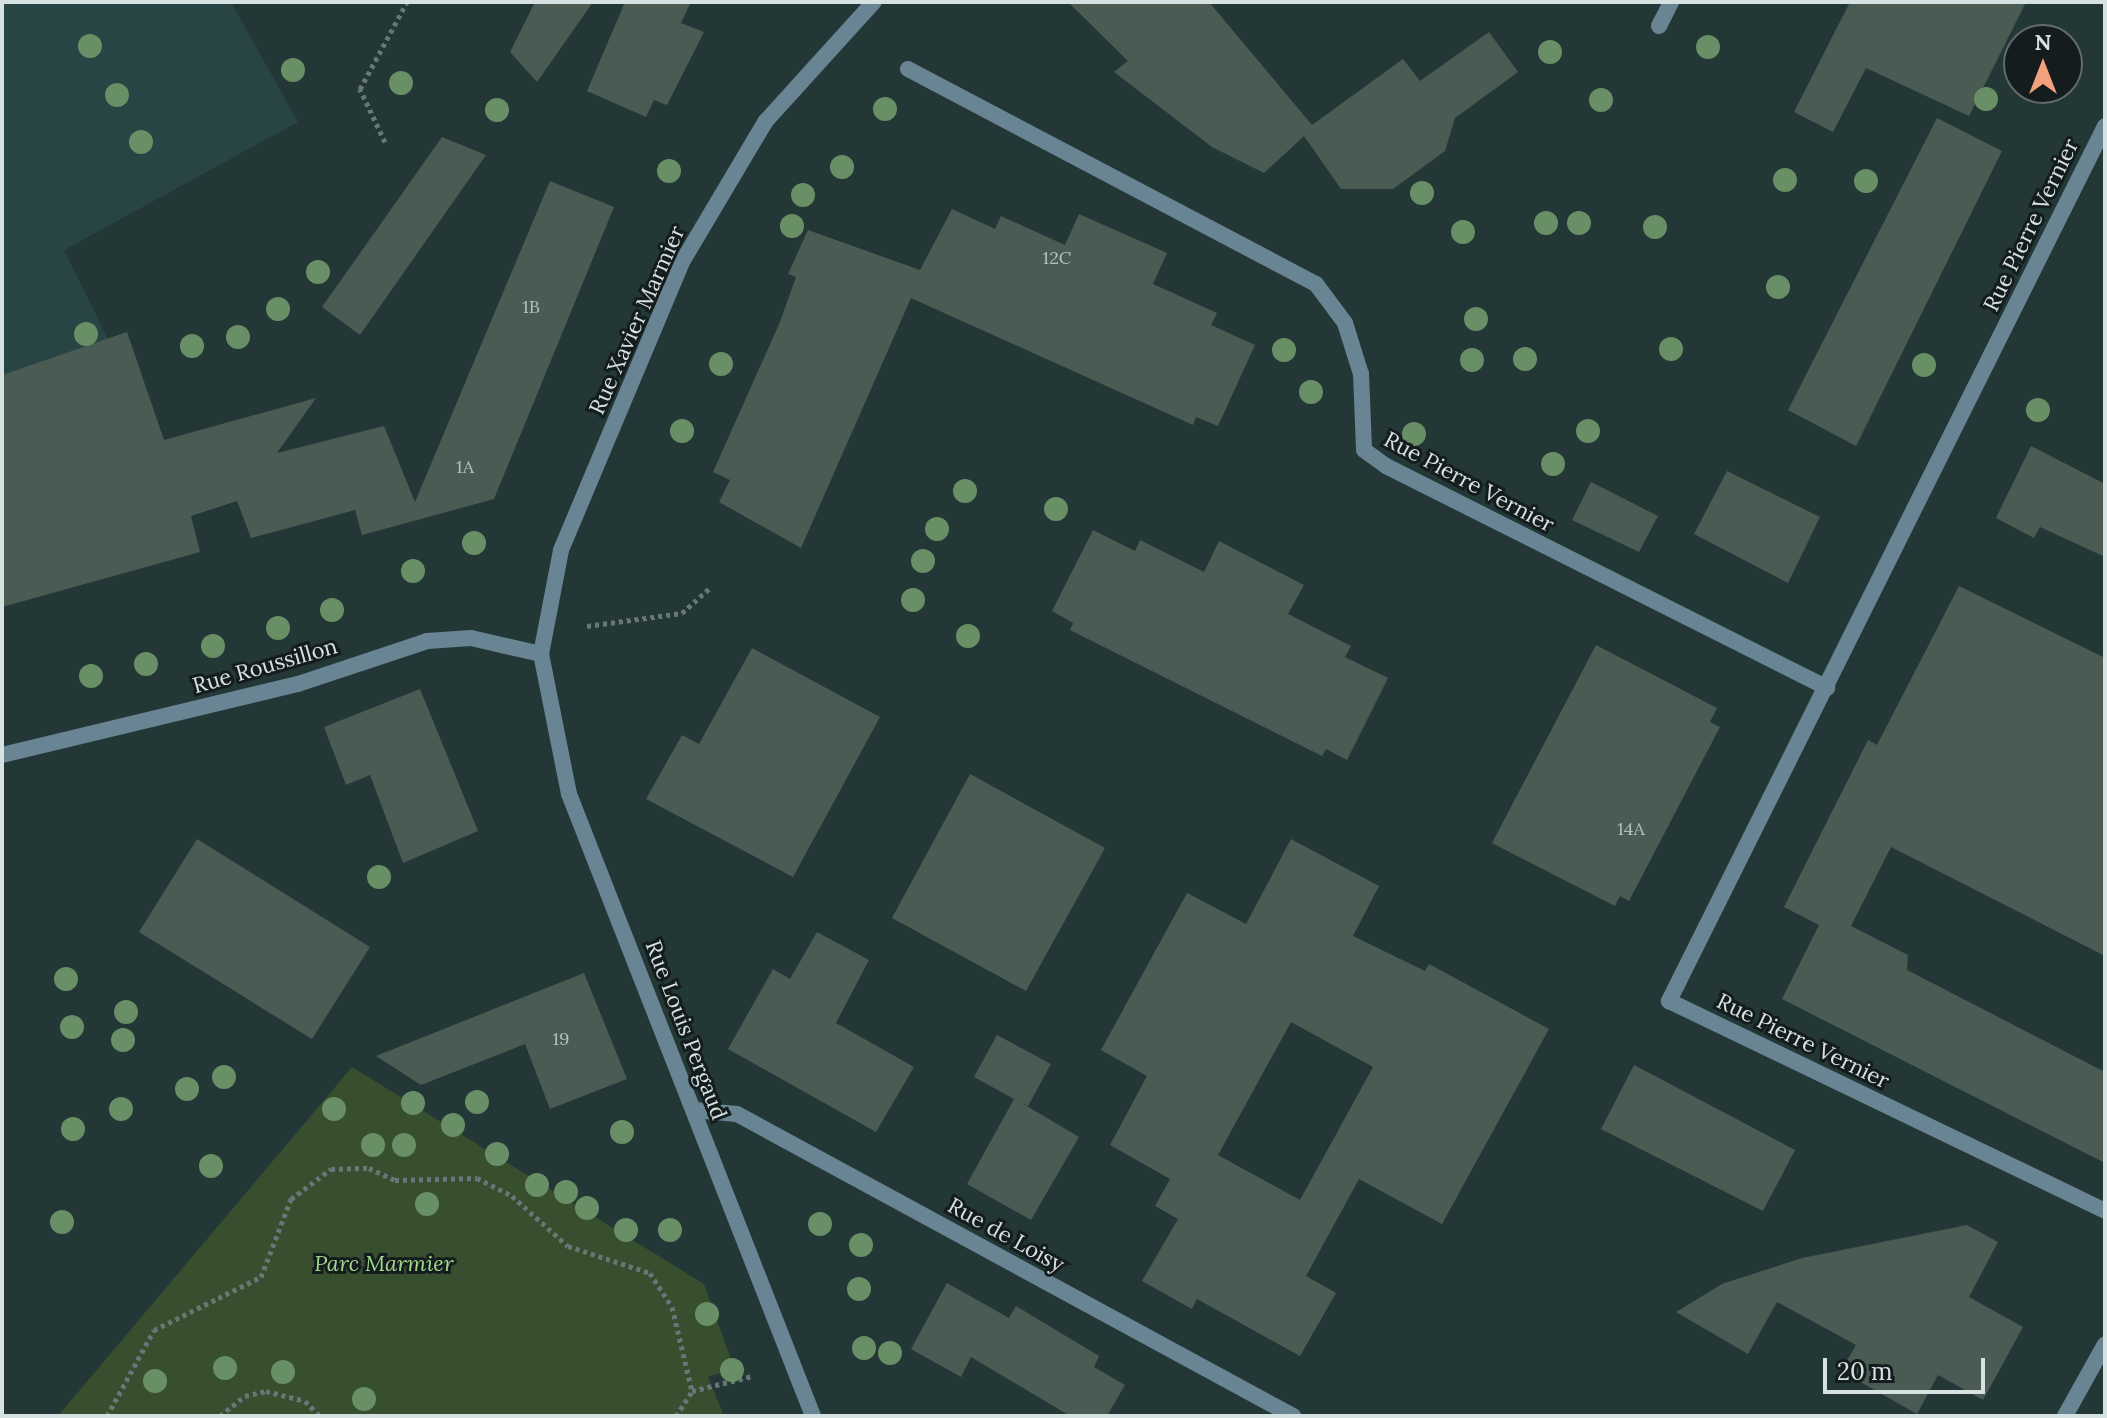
<!DOCTYPE html>
<style>
body{margin:0}
#map{position:relative;width:2107px;height:1418px;overflow:hidden;background:#243737;font-family:Lora,serif}
div>[style]{position:absolute}
.built>*{inset:0;background:#294445}
.green>*{inset:0;background:#374f2e}
.building>*{inset:0;background:#4a5b54}
.path>*{height:5px;margin-top:-2.5px;transform-origin:0;background:repeating-linear-gradient(90deg,#677777 0 4px,transparent 0 8px)}
.service>*{height:16px;margin:-8px;padding:0 8px;transform-origin:8px;border-radius:8px;background:#698593}
.minor>*{height:16px;margin:-8px;padding:0 8px;transform-origin:8px;border-radius:8px;background:#698593}
.trees>*{width:24px;height:24px;margin:-12px;border-radius:50%;background:#688f65}
span{translate:-50% -50%;white-space:nowrap;text-align:center;line-height:1.15;-webkit-text-stroke:6px #141c1d;paint-order:stroke}
.number-label{font-size:18px;color:#b3c0be}
.number-label span{-webkit-text-stroke-width:0}
.street-label{font-size:22px;color:#d6e1e2}
.park-label{font-size:22px;color:#a0d78b;font-style:italic}
.frame{position:absolute;inset:0;border:4px solid #d6e1e2;pointer-events:none}
.north{position:absolute;left:2003px;top:24px;width:80px;height:80px;box-sizing:border-box;background:#141c1d;border:2px solid #626b6c;border-radius:50%;rotate:0deg;font-size:22px;font-weight:700;line-height:32px;text-align:center;color:#d6e1e2}
.north::after{content:'';display:block;margin:auto;width:28px;height:36px;background:#f1a17d;clip-path:polygon(50% 0,100% 100%,50% 72%,0 100%)}
.scale{position:absolute;left:1823px;top:1358px;width:162px;height:36px;box-sizing:border-box;border:4px solid #d6e1e2;border-top:0;padding-left:10px;font-size:24px;line-height:28px;white-space:nowrap;color:#d6e1e2;-webkit-text-stroke:6px #141c1d;paint-order:stroke}
</style>
<div id="map">
<div class="built">
<div style="clip-path:polygon(2px 2px,231px 2px,298px 122px,64px 250px,108px 339px,2px 375px)"></div>
</div>
<div class="green">
<div style="clip-path:polygon(352px 1067px,704px 1284px,734px 1368px,708px 1377px,724px 1416px,58px 1416px)"></div>
</div>
<div class="building">
<div style="clip-path:polygon(535px 2px,593px 2px,537px 82px,510px 52px)"></div>
<div style="clip-path:polygon(625px 2px,691px 2px,681px 23px,704px 32px,667px 105px,654px 100px,646px 117px,587px 91px)"></div>
<div style="clip-path:polygon(1068px 2px,1209px 2px,1312px 125px,1403px 59px,1420px 81px,1489px 32px,1518px 72px,1455px 118px,1445px 151px,1393px 189px,1341px 189px,1304px 136px,1264px 173px,1212px 147px,1114px 72px,1128px 61px)"></div>
<div style="clip-path:polygon(1850px 2px,2026px 2px,1969px 116px,1866px 68px,1833px 132px,1794px 112px)"></div>
<div style="clip-path:polygon(1937px 118px,2002px 151px,1856px 446px,1788px 410px)"></div>
<div style="clip-path:polygon(442px 137px,486px 155px,360px 335px,322px 307px)"></div>
<div style="clip-path:polygon(550px 181px,614px 207px,494px 499px,362px 535px,355px 510px,251px 538px,237px 501px,191px 516px,200px 552px,2px 607px,2px 375px,127px 332px,164px 440px,316px 398px,277px 453px,384px 426px,415px 502px)"></div>
<div style="clip-path:polygon(952px 209px,995px 229px,1001px 216px,1065px 245px,1079px 214px,1167px 253px,1153px 284px,1217px 313px,1211px 325px,1255px 345px,1218px 426px,1196px 417px,1193px 425px,911px 298px,801px 548px,719px 502px,730px 480px,713px 472px,780px 322px,796px 277px,788px 274px,808px 230px,920px 270px)"></div>
<div style="clip-path:polygon(2031px 446px,2105px 484px,2105px 557px,2040px 527px,2034px 538px,1996px 518px)"></div>
<div style="clip-path:polygon(1727px 471px,1820px 517px,1788px 583px,1694px 534px)"></div>
<div style="clip-path:polygon(1591px 482px,1658px 516px,1639px 552px,1572px 520px)"></div>
<div style="clip-path:polygon(1093px 530px,1135px 551px,1140px 540px,1204px 572px,1219px 541px,1304px 585px,1288px 614px,1351px 646px,1345px 657px,1388px 678px,1347px 760px,1326px 749px,1322px 756px,1070px 630px,1073px 623px,1052px 611px)"></div>
<div style="clip-path:polygon(1959px 586px,2105px 658px,2105px 956px,1891px 847px,1851px 926px,1908px 955px,1907px 970px,2105px 1072px,2105px 1163px,1782px 999px,1819px 925px,1784px 907px,1868px 740px,1877px 745px)"></div>
<div style="clip-path:polygon(1596px 645px,1717px 708px,1710px 722px,1720px 727px,1629px 901px,1620px 896px,1615px 906px,1492px 843px)"></div>
<div style="clip-path:polygon(752px 648px,880px 717px,793px 877px,646px 799px,682px 735px,699px 744px)"></div>
<div style="clip-path:polygon(420px 689px,478px 831px,403px 863px,370px 775px,346px 785px,324px 727px)"></div>
<div style="clip-path:polygon(970px 774px,1105px 848px,1026px 991px,892px 918px)"></div>
<div style="clip-path:polygon(197px 839px,370px 947px,312px 1039px,139px 932px)"></div>
<div style="clip-path:polygon(evenodd,1291px 839px,1379px 886px,1353px 936px,1425px 971px,1429px 964px,1549px 1029px,1442px 1224px,1359px 1179px,1306px 1276px,1336px 1293px,1300px 1356px,1197px 1299px,1192px 1309px,1142px 1281px,1178px 1219px,1155px 1206px,1170px 1179px,1110px 1145px,1147px 1076px,1101px 1050px,1187px 893px,1246px 924px,1291px 839px,1291px 1022px,1373px 1067px,1300px 1200px,1218px 1155px,1291px 1022px)"></div>
<div style="clip-path:polygon(817px 932px,869px 960px,836px 1023px,914px 1067px,876px 1132px,728px 1049px,773px 969px,790px 979px)"></div>
<div style="clip-path:polygon(584px 973px,627px 1079px,550px 1109px,525px 1044px,421px 1085px,376px 1056px)"></div>
<div style="clip-path:polygon(997px 1035px,1051px 1064px,1028px 1106px,1020px 1102px,1079px 1137px,1031px 1220px,967px 1184px,1014px 1099px,974px 1077px)"></div>
<div style="clip-path:polygon(1634px 1065px,1795px 1150px,1763px 1211px,1601px 1129px)"></div>
<div style="clip-path:polygon(1967px 1225px,1998px 1242px,1969px 1297px,2023px 1327px,1983px 1400px,1938px 1375px,1917px 1414px,1841px 1371px,1856px 1345px,1777px 1302px,1748px 1354px,1676px 1312px,1722px 1284px,1802px 1258px)"></div>
<div style="clip-path:polygon(947px 1283px,1009px 1318px,1016px 1306px,1099px 1356px,1094px 1367px,1125px 1385px,1107px 1416px,1070px 1416px,971px 1357px,961px 1377px,911px 1349px)"></div>
</div>
<div class="path">
<div style="left:385px;top:142px;width:59px;rotate:-115.3deg"></div>
<div style="left:360px;top:89px;width:99px;rotate:-61.6deg"></div>
<div style="left:587px;top:626px;width:96px;rotate:-7.8deg"></div>
<div style="left:682px;top:613px;width:38px;rotate:-42deg"></div>
<div style="left:107px;top:1416px;width:98px;rotate:-61.3deg"></div>
<div style="left:154px;top:1330px;width:119px;rotate:-26.4deg"></div>
<div style="left:261px;top:1277px;width:84px;rotate:-69deg"></div>
<div style="left:291px;top:1199px;width:50px;rotate:-36.9deg"></div>
<div style="left:331px;top:1169px;width:38px;rotate:-2deg"></div>
<div style="left:369px;top:1168px;width:29px;rotate:25deg"></div>
<div style="left:395px;top:1180px;width:82px;rotate:-1.4deg"></div>
<div style="left:477px;top:1178px;width:39px;rotate:27deg"></div>
<div style="left:512px;top:1196px;width:75px;rotate:41.8deg"></div>
<div style="left:568px;top:1246px;width:86px;rotate:18.2deg"></div>
<div style="left:650px;top:1273px;width:40px;rotate:57.1deg"></div>
<div style="left:672px;top:1307px;width:86px;rotate:76.6deg"></div>
<div style="left:692px;top:1391px;width:62px;rotate:-14deg"></div>
<div style="left:220px;top:1416px;width:32px;rotate:-39deg"></div>
<div style="left:245px;top:1396px;width:22px;rotate:-13deg"></div>
<div style="left:266px;top:1391px;width:40px;rotate:14.4deg"></div>
<div style="left:305px;top:1401px;width:21px;rotate:45deg"></div>
<div style="left:676px;top:1416px;width:30px;rotate:-57deg"></div>
</div>
<div class="service">
<div style="left:908px;top:69px;width:461px;rotate:27.8deg"></div>
<div style="left:1316px;top:284px;width:49px;rotate:53.4deg"></div>
<div style="left:1345px;top:323px;width:53px;rotate:72.6deg"></div>
<div style="left:1361px;top:374px;width:76px;rotate:87.7deg"></div>
<div style="left:1364px;top:450px;width:27px;rotate:36deg"></div>
<div style="left:1386px;top:466px;width:494px;rotate:26.7deg"></div>
</div>
<div class="minor">
<div style="left:1659px;top:26px;width:27px;rotate:-63deg"></div>
<div style="left:2105px;top:126px;width:978px;rotate:116.49deg"></div>
<div style="left:1669px;top:1001px;width:484px;rotate:25.7deg"></div>
<div style="left:2px;top:755px;width:304px;rotate:-13.5deg"></div>
<div style="left:298px;top:684px;width:136px;rotate:-18.4deg"></div>
<div style="left:427px;top:641px;width:44px;rotate:-3.9deg"></div>
<div style="left:471px;top:638px;width:72px;rotate:12.9deg"></div>
<div style="left:694px;top:1110px;width:43px;rotate:5.3deg"></div>
<div style="left:737px;top:1114px;width:633px;rotate:28.51deg"></div>
<div style="left:813px;top:1416px;width:668px;rotate:-111.42deg"></div>
<div style="left:569px;top:794px;width:143px;rotate:-101.3deg"></div>
<div style="left:541px;top:654px;width:106px;rotate:-79.1deg"></div>
<div style="left:561px;top:550px;width:312px;rotate:-67.2deg"></div>
<div style="left:682px;top:262px;width:163px;rotate:-59.3deg"></div>
<div style="left:765px;top:122px;width:162px;rotate:-47.8deg"></div>
<div style="left:2065px;top:1416px;width:82px;rotate:-60.9deg"></div>
</div>
<div class="trees">
<div style="left:90px;top:46px"></div>
<div style="left:1708px;top:47px"></div>
<div style="left:1550px;top:52px"></div>
<div style="left:293px;top:70px"></div>
<div style="left:401px;top:83px"></div>
<div style="left:117px;top:95px"></div>
<div style="left:1986px;top:99px"></div>
<div style="left:1601px;top:100px"></div>
<div style="left:885px;top:109px"></div>
<div style="left:497px;top:110px"></div>
<div style="left:141px;top:142px"></div>
<div style="left:842px;top:167px"></div>
<div style="left:669px;top:171px"></div>
<div style="left:1785px;top:180px"></div>
<div style="left:1866px;top:181px"></div>
<div style="left:1422px;top:193px"></div>
<div style="left:803px;top:195px"></div>
<div style="left:1546px;top:223px"></div>
<div style="left:1579px;top:223px"></div>
<div style="left:792px;top:226px"></div>
<div style="left:1655px;top:227px"></div>
<div style="left:1463px;top:232px"></div>
<div style="left:318px;top:272px"></div>
<div style="left:1778px;top:287px"></div>
<div style="left:278px;top:309px"></div>
<div style="left:1476px;top:319px"></div>
<div style="left:86px;top:334px"></div>
<div style="left:238px;top:337px"></div>
<div style="left:192px;top:346px"></div>
<div style="left:1671px;top:349px"></div>
<div style="left:1284px;top:350px"></div>
<div style="left:1525px;top:359px"></div>
<div style="left:1472px;top:360px"></div>
<div style="left:721px;top:364px"></div>
<div style="left:1924px;top:365px"></div>
<div style="left:1311px;top:392px"></div>
<div style="left:2038px;top:410px"></div>
<div style="left:682px;top:431px"></div>
<div style="left:1588px;top:431px"></div>
<div style="left:1414px;top:434px"></div>
<div style="left:1553px;top:464px"></div>
<div style="left:965px;top:491px"></div>
<div style="left:1056px;top:509px"></div>
<div style="left:937px;top:529px"></div>
<div style="left:474px;top:543px"></div>
<div style="left:923px;top:561px"></div>
<div style="left:413px;top:571px"></div>
<div style="left:913px;top:600px"></div>
<div style="left:332px;top:610px"></div>
<div style="left:278px;top:628px"></div>
<div style="left:968px;top:636px"></div>
<div style="left:213px;top:646px"></div>
<div style="left:146px;top:664px"></div>
<div style="left:91px;top:676px"></div>
<div style="left:379px;top:877px"></div>
<div style="left:66px;top:979px"></div>
<div style="left:126px;top:1012px"></div>
<div style="left:72px;top:1027px"></div>
<div style="left:123px;top:1040px"></div>
<div style="left:224px;top:1077px"></div>
<div style="left:187px;top:1089px"></div>
<div style="left:477px;top:1102px"></div>
<div style="left:413px;top:1103px"></div>
<div style="left:121px;top:1109px"></div>
<div style="left:334px;top:1109px"></div>
<div style="left:453px;top:1125px"></div>
<div style="left:73px;top:1129px"></div>
<div style="left:622px;top:1132px"></div>
<div style="left:373px;top:1145px"></div>
<div style="left:404px;top:1145px"></div>
<div style="left:497px;top:1154px"></div>
<div style="left:211px;top:1166px"></div>
<div style="left:537px;top:1185px"></div>
<div style="left:566px;top:1192px"></div>
<div style="left:427px;top:1204px"></div>
<div style="left:587px;top:1208px"></div>
<div style="left:62px;top:1222px"></div>
<div style="left:820px;top:1224px"></div>
<div style="left:626px;top:1230px"></div>
<div style="left:670px;top:1230px"></div>
<div style="left:861px;top:1245px"></div>
<div style="left:859px;top:1289px"></div>
<div style="left:707px;top:1314px"></div>
<div style="left:864px;top:1348px"></div>
<div style="left:890px;top:1353px"></div>
<div style="left:225px;top:1368px"></div>
<div style="left:732px;top:1370px"></div>
<div style="left:283px;top:1372px"></div>
<div style="left:155px;top:1381px"></div>
<div style="left:364px;top:1399px"></div>
</div>
<div class="number-label">
<span style="left:1057px;top:258px">12C</span>
<span style="left:531px;top:307px">1B</span>
<span style="left:465px;top:467px">1A</span>
<span style="left:1631px;top:829px">14A</span>
<span style="left:561px;top:1039px">19</span>
</div>
<div class="street-label">
<span style="left:2031px;top:225px;rotate:-64deg">Rue Pierre Vernier</span>
<span style="left:637px;top:320px;rotate:-66deg">Rue Xavier Marmier</span>
<span style="left:1469px;top:482px;rotate:28deg">Rue Pierre Vernier</span>
<span style="left:265px;top:666px;rotate:-16deg">Rue Roussillon</span>
<span style="left:686px;top:1030px;rotate:69deg">Rue Louis Pergaud</span>
<span style="left:1803px;top:1041px;rotate:26deg">Rue Pierre Vernier</span>
<span style="left:1006px;top:1235px;rotate:29deg">Rue de Loisy</span>
</div>
<div class="park-label">
<span style="left:384px;top:1264px">Parc Marmier</span>
</div>
<div class="frame"></div>
<div class="north">N</div>
<div class="scale">20 m</div>
</div>
